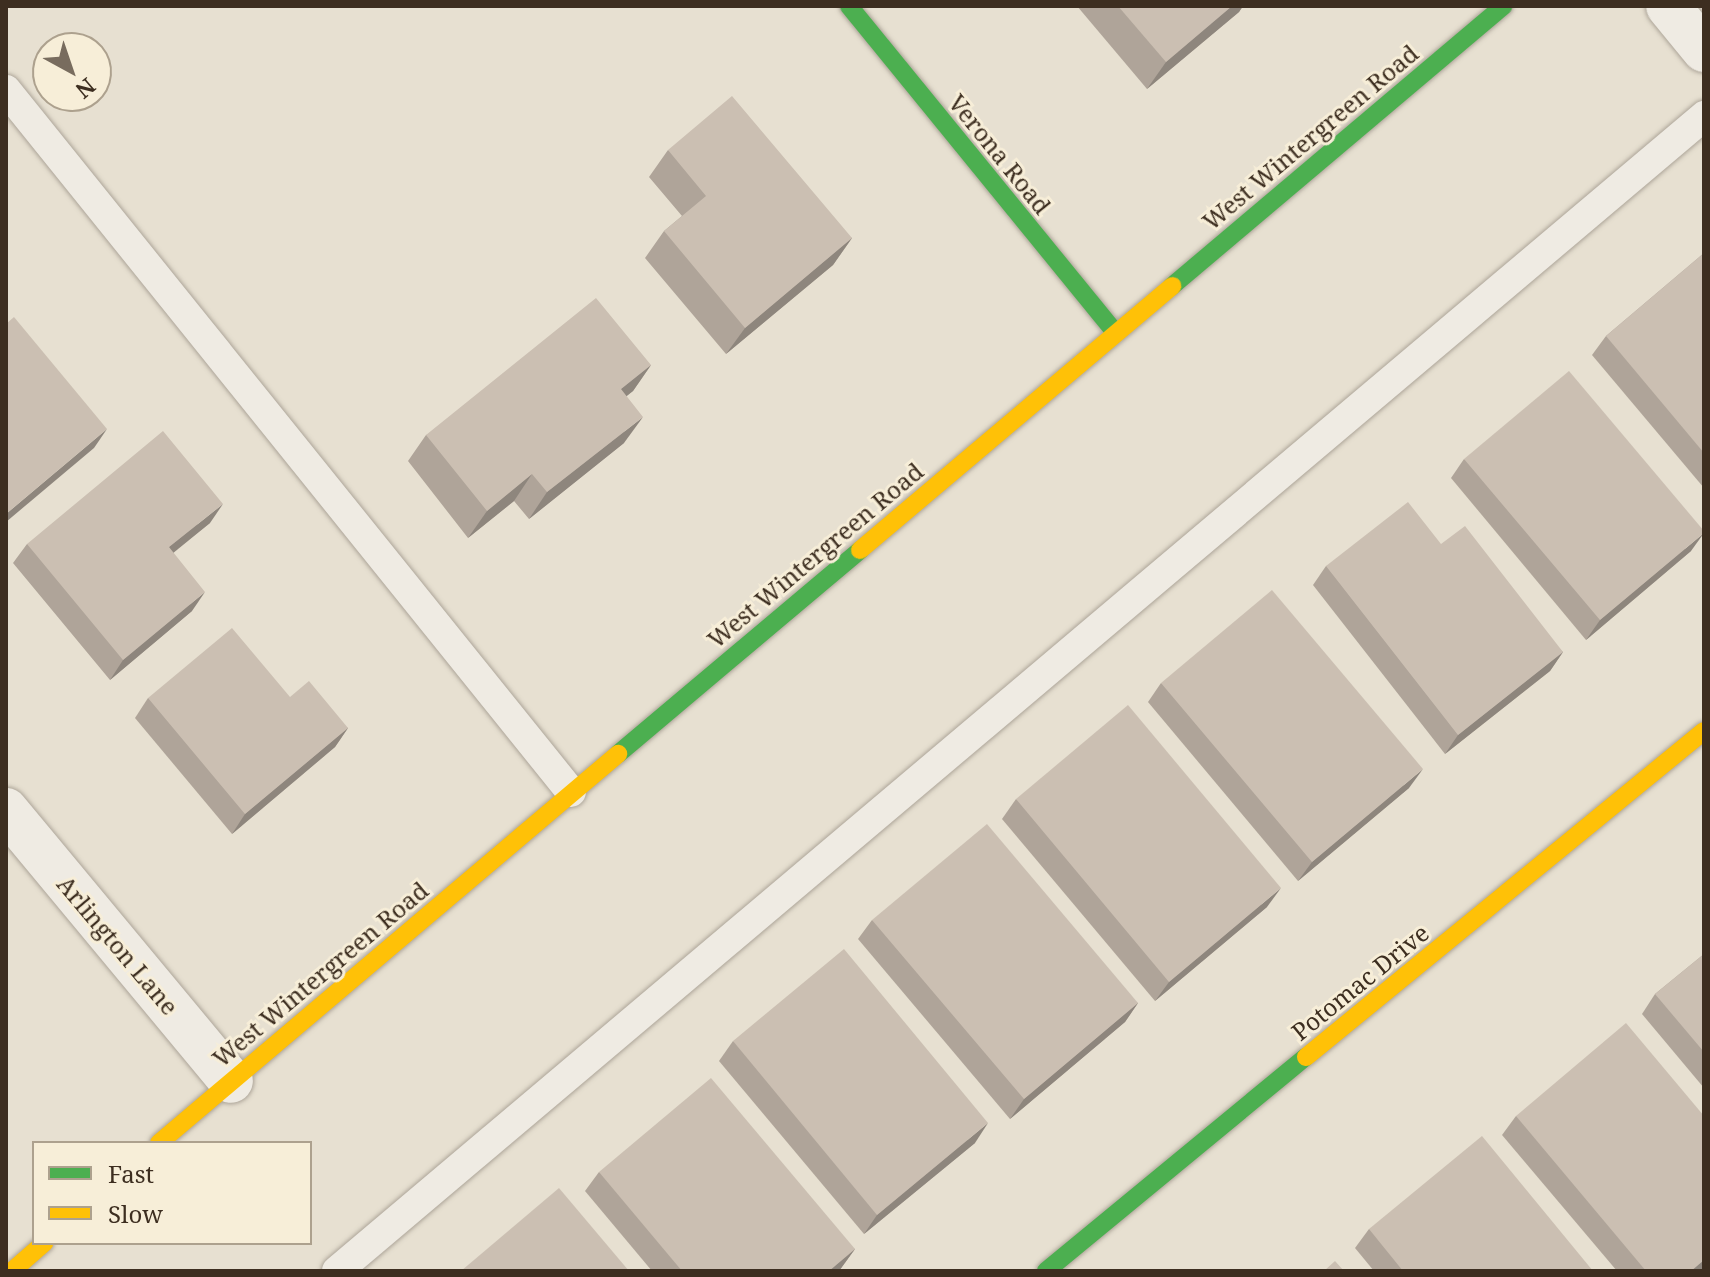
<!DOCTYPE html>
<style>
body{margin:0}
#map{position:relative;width:1710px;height:1277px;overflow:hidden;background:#e7e0d1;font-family:"Noto Serif",serif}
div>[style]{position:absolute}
.roads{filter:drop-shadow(0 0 2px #ada599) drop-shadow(0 0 2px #ada599)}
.lane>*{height:30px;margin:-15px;padding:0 15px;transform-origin:15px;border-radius:15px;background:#efebe3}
.street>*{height:44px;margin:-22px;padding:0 22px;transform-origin:22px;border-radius:22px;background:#efebe3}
.fast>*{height:18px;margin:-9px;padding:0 9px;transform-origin:9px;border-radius:9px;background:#4caf50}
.slow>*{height:18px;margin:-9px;padding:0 9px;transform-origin:9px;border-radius:9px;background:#ffc107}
.wall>*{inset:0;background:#afa499}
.shaded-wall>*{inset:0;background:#8e867d}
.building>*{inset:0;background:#cbbfb2}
span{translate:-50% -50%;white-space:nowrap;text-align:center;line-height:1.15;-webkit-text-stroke:6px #f7eed8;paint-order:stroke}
.street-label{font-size:24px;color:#3d2e20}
.frame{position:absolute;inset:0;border:8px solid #3d2e20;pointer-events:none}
.legend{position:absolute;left:32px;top:1141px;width:280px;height:104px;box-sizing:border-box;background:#f7eed8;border:2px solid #ada18e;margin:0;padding:10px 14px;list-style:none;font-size:24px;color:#3d2e20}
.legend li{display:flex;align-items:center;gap:16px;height:40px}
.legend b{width:40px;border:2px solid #ada18e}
.north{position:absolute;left:32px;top:32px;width:80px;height:80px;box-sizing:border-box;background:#f7eed8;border:2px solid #ada18e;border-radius:50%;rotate:140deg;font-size:22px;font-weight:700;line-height:32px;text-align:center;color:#3d2e20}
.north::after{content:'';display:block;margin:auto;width:28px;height:36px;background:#786c5e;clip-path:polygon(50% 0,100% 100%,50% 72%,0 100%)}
</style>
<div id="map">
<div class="roads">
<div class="lane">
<div style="left:6px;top:90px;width:901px;rotate:51.17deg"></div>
<div style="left:337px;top:1271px;width:1790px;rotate:-40.19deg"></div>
</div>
<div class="street">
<div style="left:1668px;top:6px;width:57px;rotate:50.7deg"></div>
<div style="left:6px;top:810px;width:352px;rotate:50.3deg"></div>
</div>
<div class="fast">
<div style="left:849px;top:6px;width:421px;rotate:50.8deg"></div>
<div style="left:1172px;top:286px;width:434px;rotate:-40.2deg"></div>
<div style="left:618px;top:754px;width:317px;rotate:-40.1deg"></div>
<div style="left:1046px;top:1271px;width:337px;rotate:-39.5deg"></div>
</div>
<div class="slow">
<div style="left:860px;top:550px;width:409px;rotate:-40.2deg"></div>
<div style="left:1306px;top:1057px;width:514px;rotate:-39.32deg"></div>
<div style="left:159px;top:1143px;width:602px;rotate:-40.28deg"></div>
<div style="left:12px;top:1271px;width:43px;rotate:-41.2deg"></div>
</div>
</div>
<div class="wall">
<div style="clip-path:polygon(1077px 6px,1243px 6px,1239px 12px,1147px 89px)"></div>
<div style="clip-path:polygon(668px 150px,852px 238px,833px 265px,726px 354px,645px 258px,664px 231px,682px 216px,649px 177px)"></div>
<div style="clip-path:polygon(1704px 253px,1704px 488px,1592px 355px,1606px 336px)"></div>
<div style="clip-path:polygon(651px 365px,633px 391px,626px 396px,624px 443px,529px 519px,514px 501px,468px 538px,408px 461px,426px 435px)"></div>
<div style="clip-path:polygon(1464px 459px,1691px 551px,1586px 640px,1451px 478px)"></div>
<div style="clip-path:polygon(210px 523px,173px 552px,192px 611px,110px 680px,13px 563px,27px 544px)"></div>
<div style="clip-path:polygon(1441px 544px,1563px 652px,1550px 671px,1445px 754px,1313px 585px,1326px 566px)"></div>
<div style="clip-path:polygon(1161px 683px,1409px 788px,1298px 881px,1148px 702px)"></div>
<div style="clip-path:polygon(290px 697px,348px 728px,335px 747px,232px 834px,135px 718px,148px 698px)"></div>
<div style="clip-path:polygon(1016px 799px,1267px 907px,1155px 1001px,1002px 819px)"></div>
<div style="clip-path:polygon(872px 920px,1138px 1003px,1125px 1022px,1010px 1119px,858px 939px)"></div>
<div style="clip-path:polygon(1704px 954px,1704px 1088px,1642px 1014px,1655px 994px)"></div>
<div style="clip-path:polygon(733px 1041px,975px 1143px,864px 1234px,719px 1061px)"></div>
<div style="clip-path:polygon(1516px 1116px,1704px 1116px,1704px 1268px,1700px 1271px,1617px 1271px,1502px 1135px)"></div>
<div style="clip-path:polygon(599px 1172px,855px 1249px,839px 1271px,652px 1271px,585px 1191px)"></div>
<div style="clip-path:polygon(1369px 1229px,1593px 1271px,1374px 1271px,1355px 1248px)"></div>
</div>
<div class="shaded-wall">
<div style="clip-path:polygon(1232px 6px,1243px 6px,1239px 12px,1147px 89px,1166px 62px)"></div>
<div style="clip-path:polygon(852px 238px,833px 265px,726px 354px,745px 328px)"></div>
<div style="clip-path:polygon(651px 365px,633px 391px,602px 416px,621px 389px)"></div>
<div style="clip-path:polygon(643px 417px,624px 443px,529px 519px,547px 492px)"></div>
<div style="clip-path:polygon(107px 429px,94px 448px,6px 522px,6px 514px)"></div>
<div style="clip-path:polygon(532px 474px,514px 501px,468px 538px,487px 511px)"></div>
<div style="clip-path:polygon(223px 504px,210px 523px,156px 567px,169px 547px)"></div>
<div style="clip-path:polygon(1704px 533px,1691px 551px,1586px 640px,1600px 620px)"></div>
<div style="clip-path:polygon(205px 592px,192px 611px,110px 680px,123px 660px)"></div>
<div style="clip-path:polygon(1563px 652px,1550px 671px,1445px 754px,1458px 735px)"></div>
<div style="clip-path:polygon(348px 728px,335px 747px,232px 834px,245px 814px)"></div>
<div style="clip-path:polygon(1423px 769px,1409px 788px,1298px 881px,1312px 862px)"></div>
<div style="clip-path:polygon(1281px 888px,1267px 907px,1155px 1001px,1169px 982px)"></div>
<div style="clip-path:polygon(1138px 1003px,1125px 1022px,1010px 1119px,1024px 1099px)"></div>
<div style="clip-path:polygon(988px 1123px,975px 1143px,864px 1234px,877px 1215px)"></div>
<div style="clip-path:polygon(855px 1249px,839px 1271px,829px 1271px)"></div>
<div style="clip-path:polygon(1704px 1260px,1704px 1268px,1700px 1271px,1691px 1271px)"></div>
</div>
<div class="building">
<div style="clip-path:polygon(1118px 6px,1232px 6px,1166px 62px)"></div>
<div style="clip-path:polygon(732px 96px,852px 238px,745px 328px,664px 231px,706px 196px,668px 150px)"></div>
<div style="clip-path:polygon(1704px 253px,1704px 453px,1606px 336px)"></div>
<div style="clip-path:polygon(596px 298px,651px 365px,621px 389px,643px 417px,547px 492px,532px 474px,487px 511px,426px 435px)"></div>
<div style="clip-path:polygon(14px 317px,107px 429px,6px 514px,6px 324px)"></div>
<div style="clip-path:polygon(1569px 371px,1704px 531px,1704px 533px,1600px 620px,1464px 459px)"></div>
<div style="clip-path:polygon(163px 431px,223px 504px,169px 547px,205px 592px,123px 660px,27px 544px)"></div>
<div style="clip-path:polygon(1408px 502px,1441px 544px,1465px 526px,1563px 652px,1458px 735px,1326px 566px)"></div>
<div style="clip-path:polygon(1272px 590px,1423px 769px,1312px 862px,1161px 683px)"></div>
<div style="clip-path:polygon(232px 628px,290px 697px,309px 681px,348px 728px,245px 814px,148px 698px)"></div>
<div style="clip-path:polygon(1128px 705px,1281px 888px,1169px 982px,1016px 799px)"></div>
<div style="clip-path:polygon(987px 824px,1138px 1003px,1024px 1099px,872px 920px)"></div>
<div style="clip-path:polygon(844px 949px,988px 1123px,877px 1215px,733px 1041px)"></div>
<div style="clip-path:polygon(1704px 954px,1704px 1052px,1655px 994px)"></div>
<div style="clip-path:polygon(1626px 1023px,1704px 1116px,1704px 1260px,1691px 1271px,1646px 1271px,1516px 1116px)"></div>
<div style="clip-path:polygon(711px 1078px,855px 1249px,829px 1271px,682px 1271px,599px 1172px)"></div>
<div style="clip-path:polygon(1482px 1136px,1593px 1271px,1403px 1271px,1369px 1229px)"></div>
<div style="clip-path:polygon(559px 1188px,629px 1271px,461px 1271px)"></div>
<div style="clip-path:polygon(1335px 1261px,1344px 1271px,1324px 1271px)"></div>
</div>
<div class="street-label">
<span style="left:1310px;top:137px;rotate:-40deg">West Wintergreen Road</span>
<span style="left:1000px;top:154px;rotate:51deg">Verona Road</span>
<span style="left:815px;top:555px;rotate:-40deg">West Wintergreen Road</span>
<span style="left:118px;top:945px;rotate:50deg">Arlington Lane</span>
<span style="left:320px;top:974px;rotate:-40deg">West Wintergreen Road</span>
<span style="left:1360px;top:982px;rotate:-39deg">Potomac Drive</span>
</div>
<div class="frame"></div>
<ul class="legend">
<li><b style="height:10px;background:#4caf50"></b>Fast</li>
<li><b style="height:10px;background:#ffc107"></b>Slow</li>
</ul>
<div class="north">N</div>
</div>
